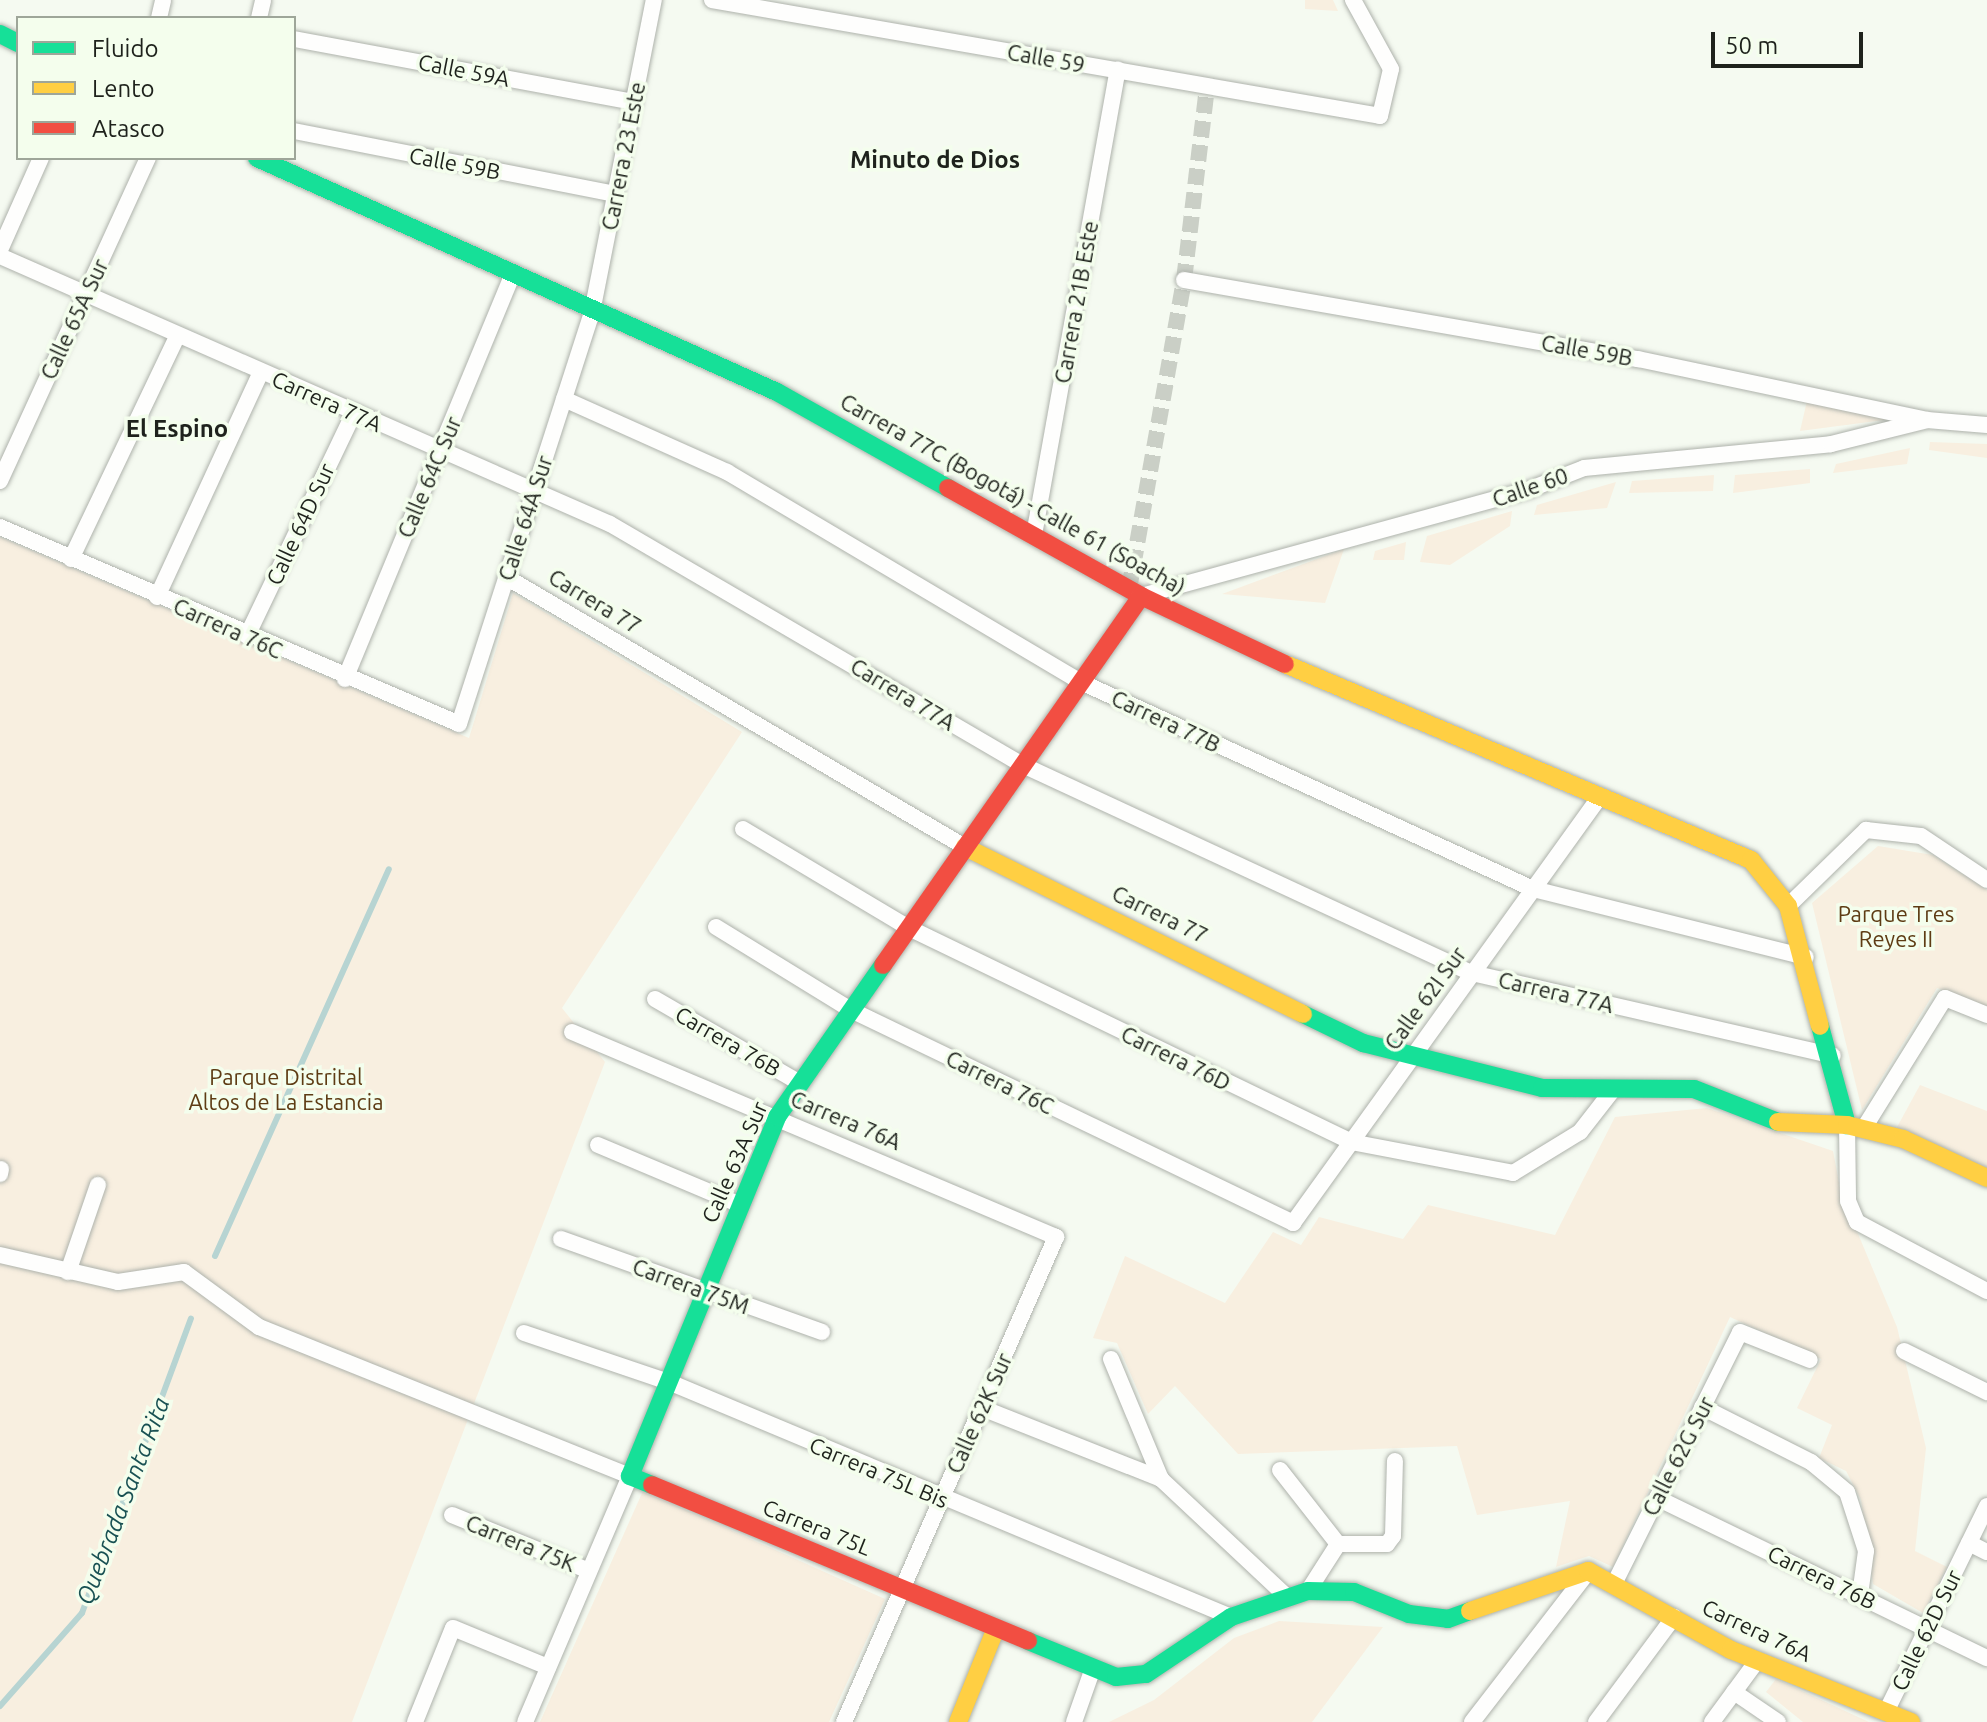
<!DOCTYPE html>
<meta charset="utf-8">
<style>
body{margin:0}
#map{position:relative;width:1987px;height:1722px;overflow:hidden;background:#f5faf1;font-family:Ubuntu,sans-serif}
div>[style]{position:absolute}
.green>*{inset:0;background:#f8efe0}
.stream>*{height:6px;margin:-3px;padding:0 3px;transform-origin:3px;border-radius:3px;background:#b7d4d2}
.street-tunnel>*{height:16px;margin-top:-8px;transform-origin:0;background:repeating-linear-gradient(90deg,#cacfc6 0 16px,transparent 0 24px)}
.roads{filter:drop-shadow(0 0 2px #aeb2ab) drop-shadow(0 0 2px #aeb2ab)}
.street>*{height:16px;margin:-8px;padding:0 8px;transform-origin:8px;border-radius:8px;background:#fefefd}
.fast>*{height:18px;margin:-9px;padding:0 9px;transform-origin:9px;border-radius:9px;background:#16e098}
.slow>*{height:18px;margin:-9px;padding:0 9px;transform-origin:9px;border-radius:9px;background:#ffcf43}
.jam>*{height:18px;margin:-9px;padding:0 9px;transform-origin:9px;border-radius:9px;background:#f24e42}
span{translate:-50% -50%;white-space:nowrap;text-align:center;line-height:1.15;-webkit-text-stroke:7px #f4feed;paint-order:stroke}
.street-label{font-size:22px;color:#1e221c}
.park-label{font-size:22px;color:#5e3c14}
.neighbourhood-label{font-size:24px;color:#1e221c;font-weight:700}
.water-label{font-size:24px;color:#195153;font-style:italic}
.legend{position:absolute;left:16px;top:16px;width:280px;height:144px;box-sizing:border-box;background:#f4feed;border:2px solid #9ea699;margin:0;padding:10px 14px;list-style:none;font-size:24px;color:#1e221c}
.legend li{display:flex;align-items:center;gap:16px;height:40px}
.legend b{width:40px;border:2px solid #9ea699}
.scale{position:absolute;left:1711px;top:32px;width:152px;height:36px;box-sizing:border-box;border:4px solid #1e221c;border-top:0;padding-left:10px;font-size:24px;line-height:28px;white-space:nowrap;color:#1e221c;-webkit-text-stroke:6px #f4feed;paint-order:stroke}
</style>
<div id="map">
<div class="green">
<div style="clip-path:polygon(1305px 0,1333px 0,1338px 11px,1305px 9px)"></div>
<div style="clip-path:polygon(1807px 401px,1907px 417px,1800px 431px)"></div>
<div style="clip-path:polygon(1930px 442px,1987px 444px,1987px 458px,1929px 450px)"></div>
<div style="clip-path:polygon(1910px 448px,1907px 464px,1833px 473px,1836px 464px)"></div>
<div style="clip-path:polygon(1810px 469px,1810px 483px,1733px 493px,1735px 475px)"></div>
<div style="clip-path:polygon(1714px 475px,1713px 491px,1629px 493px,1632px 481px)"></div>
<div style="clip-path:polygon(1616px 482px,1607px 508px,1534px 515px,1537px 505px)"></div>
<div style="clip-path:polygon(1512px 511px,1510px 526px,1450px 565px,1420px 562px,1427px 536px)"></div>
<div style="clip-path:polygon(0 537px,469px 738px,513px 593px,742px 732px,562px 1008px,605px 1062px,352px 1722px,0 1722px)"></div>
<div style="clip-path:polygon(1406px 542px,1404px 560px,1373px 560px,1375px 551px)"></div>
<div style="clip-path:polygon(1344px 549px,1325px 603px,1222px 594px)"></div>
<div style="clip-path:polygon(1878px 846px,1933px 855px,1987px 890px,1987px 1007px,1937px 988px,1862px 1110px,1812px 903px)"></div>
<div style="clip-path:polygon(1920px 1085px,1987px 1111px,1987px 1170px,1896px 1129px)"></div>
<div style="clip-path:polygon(1707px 1108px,1833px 1151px,1841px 1193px,1897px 1327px,1926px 1448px,1915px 1551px,1947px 1567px,1923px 1613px,1873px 1584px,1861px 1500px,1846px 1471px,1819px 1458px,1832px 1425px,1797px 1408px,1821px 1359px,1730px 1317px,1613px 1567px,1589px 1556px,1556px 1567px,1570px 1501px,1477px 1515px,1457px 1446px,1238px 1454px,1175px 1386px,1148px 1414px,1117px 1343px,1093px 1338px,1125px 1256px,1225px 1303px,1273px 1232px,1301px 1245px,1319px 1217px,1403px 1239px,1428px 1205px,1555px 1235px,1615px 1117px)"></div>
<div style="clip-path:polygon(643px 1491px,885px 1599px,829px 1722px,540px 1722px)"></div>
<div style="clip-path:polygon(1279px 1621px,1383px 1627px,1312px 1722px,1109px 1722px,1154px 1700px,1234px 1638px)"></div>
<div style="clip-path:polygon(1776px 1679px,1869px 1722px,1803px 1722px,1766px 1692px)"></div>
</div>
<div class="stream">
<div style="left:215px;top:1256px;width:424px;rotate:-65.8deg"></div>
<div style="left:0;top:1706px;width:124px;rotate:-48.6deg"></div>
<div style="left:82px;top:1613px;width:314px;rotate:-69.7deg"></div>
</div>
<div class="street-tunnel">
<div style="left:1129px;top:589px;width:314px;rotate:-79.9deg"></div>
<div style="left:1184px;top:280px;width:195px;rotate:-83.2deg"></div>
</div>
<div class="roads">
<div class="street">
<div style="left:712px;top:0;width:678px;rotate:9.85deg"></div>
<div style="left:1380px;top:116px;width:48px;rotate:-76.8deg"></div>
<div style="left:1391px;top:69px;width:79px;rotate:-118.8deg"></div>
<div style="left:159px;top:18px;width:18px;rotate:-77deg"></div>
<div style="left:259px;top:18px;width:18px;rotate:-77deg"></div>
<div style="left:294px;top:39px;width:346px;rotate:10.5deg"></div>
<div style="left:294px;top:131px;width:328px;rotate:11.1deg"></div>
<div style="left:0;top:250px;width:101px;rotate:-66deg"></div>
<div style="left:0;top:256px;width:666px;rotate:23.72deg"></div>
<div style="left:610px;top:524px;width:478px;rotate:30.3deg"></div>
<div style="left:1023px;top:765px;width:495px;rotate:24.9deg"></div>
<div style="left:1472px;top:973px;width:370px;rotate:12.9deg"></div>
<div style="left:1184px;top:280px;width:461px;rotate:9.9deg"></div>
<div style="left:1638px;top:359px;width:295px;rotate:11.9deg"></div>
<div style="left:1927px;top:420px;width:60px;rotate:4.8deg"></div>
<div style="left:564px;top:399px;width:179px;rotate:24.1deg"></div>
<div style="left:727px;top:472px;width:412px;rotate:30.7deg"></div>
<div style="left:1081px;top:682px;width:497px;rotate:24.6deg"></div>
<div style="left:1533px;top:889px;width:281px;rotate:14deg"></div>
<div style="left:0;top:481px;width:355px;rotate:-65.4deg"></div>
<div style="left:0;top:527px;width:499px;rotate:23.2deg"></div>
<div style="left:459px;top:724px;width:433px;rotate:-72.1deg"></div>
<div style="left:592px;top:312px;width:318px;rotate:-78.8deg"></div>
<div style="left:1034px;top:535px;width:473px;rotate:-79.8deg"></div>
<div style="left:71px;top:559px;width:248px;rotate:-64.5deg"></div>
<div style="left:506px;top:577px;width:533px;rotate:30.47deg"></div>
<div style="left:1141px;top:596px;width:401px;rotate:-15.3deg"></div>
<div style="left:1528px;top:490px;width:60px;rotate:-21.4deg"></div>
<div style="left:1584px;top:468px;width:248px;rotate:-5.5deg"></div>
<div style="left:1831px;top:444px;width:99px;rotate:-14deg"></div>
<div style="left:157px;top:597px;width:248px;rotate:-65.2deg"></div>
<div style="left:247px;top:636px;width:247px;rotate:-64.4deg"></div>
<div style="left:345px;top:679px;width:438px;rotate:-67.5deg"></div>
<div style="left:743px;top:829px;width:193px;rotate:30.8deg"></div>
<div style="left:909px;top:928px;width:491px;rotate:25.8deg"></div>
<div style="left:1351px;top:1142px;width:165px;rotate:10.8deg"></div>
<div style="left:1513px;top:1173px;width:79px;rotate:-31.5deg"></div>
<div style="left:1580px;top:1132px;width:52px;rotate:-52deg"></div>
<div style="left:1788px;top:906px;width:109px;rotate:-44.3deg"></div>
<div style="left:1866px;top:830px;width:55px;rotate:6.2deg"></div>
<div style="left:1921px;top:836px;width:79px;rotate:33.7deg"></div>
<div style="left:716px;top:927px;width:158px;rotate:31.6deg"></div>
<div style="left:851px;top:1010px;width:491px;rotate:25.7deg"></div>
<div style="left:1293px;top:1223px;width:519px;rotate:-54.26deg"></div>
<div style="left:655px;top:999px;width:168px;rotate:30.1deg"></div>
<div style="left:572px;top:1032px;width:526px;rotate:22.96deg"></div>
<div style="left:1056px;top:1237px;width:529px;rotate:113.61deg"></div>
<div style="left:1847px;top:1125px;width:76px;rotate:89.2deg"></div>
<div style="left:1848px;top:1201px;width:23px;rotate:67deg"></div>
<div style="left:1857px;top:1222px;width:147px;rotate:28deg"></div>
<div style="left:1864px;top:1128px;width:153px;rotate:-58.1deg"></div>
<div style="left:1945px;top:998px;width:45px;rotate:22deg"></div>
<div style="left:598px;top:1145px;width:155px;rotate:22.8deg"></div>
<div style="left:0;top:1174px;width:5px;rotate:-79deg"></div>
<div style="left:561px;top:1239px;width:277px;rotate:19.6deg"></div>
<div style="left:0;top:1255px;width:121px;rotate:12.9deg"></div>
<div style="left:118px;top:1282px;width:67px;rotate:-8.6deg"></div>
<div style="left:184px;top:1272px;width:93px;rotate:36.3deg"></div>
<div style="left:259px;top:1327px;width:400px;rotate:21.9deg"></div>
<div style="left:630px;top:1476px;width:267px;rotate:113.1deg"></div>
<div style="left:68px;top:1272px;width:92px;rotate:-71deg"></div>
<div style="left:524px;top:1333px;width:153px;rotate:18.7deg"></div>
<div style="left:669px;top:1382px;width:609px;rotate:22.69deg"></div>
<div style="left:1904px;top:1351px;width:93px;rotate:26.3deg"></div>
<div style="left:1111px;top:1359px;width:130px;rotate:67.4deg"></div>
<div style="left:1161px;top:1479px;width:171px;rotate:43.1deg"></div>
<div style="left:1702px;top:1407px;width:122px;rotate:26.8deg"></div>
<div style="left:1811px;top:1462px;width:47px;rotate:39.8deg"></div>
<div style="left:1847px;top:1492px;width:62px;rotate:72.1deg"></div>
<div style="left:1866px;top:1551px;width:44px;rotate:97.8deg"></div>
<div style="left:982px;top:1408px;width:193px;rotate:21.6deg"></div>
<div style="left:1280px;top:1470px;width:94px;rotate:51.9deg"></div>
<div style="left:1657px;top:1498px;width:367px;rotate:25.9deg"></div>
<div style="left:452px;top:1515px;width:148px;rotate:22.2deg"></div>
<div style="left:1969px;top:1543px;width:20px;rotate:27deg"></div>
<div style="left:1616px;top:1580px;width:277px;rotate:-63.4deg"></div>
<div style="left:1740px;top:1332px;width:75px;rotate:21.8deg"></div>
<div style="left:1308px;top:1591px;width:56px;rotate:-57.4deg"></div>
<div style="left:1338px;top:1544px;width:49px"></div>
<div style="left:1387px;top:1544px;width:10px;rotate:-53deg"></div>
<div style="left:1393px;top:1536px;width:75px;rotate:-88.5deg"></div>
<div style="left:1734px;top:1692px;width:53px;rotate:34.3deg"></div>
<div style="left:1887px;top:1710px;width:227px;rotate:-63.9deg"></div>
<div style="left:415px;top:1722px;width:101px;rotate:-68deg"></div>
<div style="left:453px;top:1628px;width:103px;rotate:22.3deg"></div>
<div style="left:1074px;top:1722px;width:57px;rotate:-70.6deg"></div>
<div style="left:1472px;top:1722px;width:188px;rotate:-52.3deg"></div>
<div style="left:1596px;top:1722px;width:131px;rotate:-53.4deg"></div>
<div style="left:1712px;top:1722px;width:76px;rotate:-53.6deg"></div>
</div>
<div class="fast">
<div style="left:0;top:34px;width:20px;rotate:27deg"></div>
<div style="left:257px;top:158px;width:570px;rotate:24.23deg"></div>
<div style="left:777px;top:392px;width:196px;rotate:29.3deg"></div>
<div style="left:1303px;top:1014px;width:67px;rotate:25.8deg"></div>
<div style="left:1363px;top:1043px;width:185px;rotate:14.1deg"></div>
<div style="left:1542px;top:1088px;width:152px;rotate:0.4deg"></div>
<div style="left:1694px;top:1089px;width:90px;rotate:21.4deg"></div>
<div style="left:1820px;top:1026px;width:103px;rotate:74.7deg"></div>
<div style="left:652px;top:1485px;width:24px;rotate:-158deg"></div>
<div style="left:630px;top:1476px;width:388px;rotate:-67.7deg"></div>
<div style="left:777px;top:1117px;width:185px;rotate:-55.1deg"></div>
<div style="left:1028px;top:1641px;width:95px;rotate:22.2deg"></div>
<div style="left:1116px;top:1677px;width:30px;rotate:-6deg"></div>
<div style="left:1146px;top:1674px;width:102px;rotate:-33.8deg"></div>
<div style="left:1231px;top:1617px;width:81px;rotate:-18.7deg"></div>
<div style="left:1308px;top:1591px;width:46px;rotate:1.2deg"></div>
<div style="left:1354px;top:1592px;width:59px;rotate:21.8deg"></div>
<div style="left:1409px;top:1614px;width:39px;rotate:7deg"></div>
<div style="left:1448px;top:1619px;width:23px;rotate:-20deg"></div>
</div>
<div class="slow">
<div style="left:1285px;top:664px;width:506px;rotate:22.81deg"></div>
<div style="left:1751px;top:860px;width:59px;rotate:51.2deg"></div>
<div style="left:1788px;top:906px;width:124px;rotate:75.1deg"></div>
<div style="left:965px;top:847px;width:377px;rotate:26.3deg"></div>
<div style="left:1778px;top:1122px;width:69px;rotate:2.5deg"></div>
<div style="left:1847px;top:1125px;width:58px;rotate:14deg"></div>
<div style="left:1903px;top:1139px;width:93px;rotate:24.9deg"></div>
<div style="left:1470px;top:1611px;width:125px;rotate:-18.7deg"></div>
<div style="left:1588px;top:1571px;width:163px;rotate:28.9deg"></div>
<div style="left:1731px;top:1650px;width:194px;rotate:21.8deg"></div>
<div style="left:958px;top:1722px;width:101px;rotate:-68deg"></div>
</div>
<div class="jam">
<div style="left:948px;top:488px;width:221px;rotate:29.2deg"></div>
<div style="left:1141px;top:596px;width:159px;rotate:25.3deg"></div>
<div style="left:883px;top:965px;width:450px;rotate:-55deg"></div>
<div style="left:652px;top:1485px;width:407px;rotate:22.5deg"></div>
</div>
</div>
<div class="street-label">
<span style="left:1046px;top:58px;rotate:10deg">Calle 59</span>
<span style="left:464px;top:70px;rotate:11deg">Calle 59A</span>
<span style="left:623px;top:156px;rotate:-79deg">Carrera 23 Este</span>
<span style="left:455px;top:163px;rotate:11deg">Calle 59B</span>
<span style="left:1076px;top:302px;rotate:-80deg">Carrera 21B Este</span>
<span style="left:74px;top:319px;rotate:-65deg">Calle 65A Sur</span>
<span style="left:1587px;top:350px;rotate:10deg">Calle 59B</span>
<span style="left:327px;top:401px;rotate:24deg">Carrera 77A</span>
<span style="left:429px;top:477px;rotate:-67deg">Calle 64C Sur</span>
<span style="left:1530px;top:487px;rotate:-19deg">Calle 60</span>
<span style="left:1013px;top:494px;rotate:29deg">Carrera 77C (Bogotá) - Calle 61 (Soacha)</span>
<span style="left:525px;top:518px;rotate:-72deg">Calle 64A Sur</span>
<span style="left:300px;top:524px;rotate:-65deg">Calle 64D Sur</span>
<span style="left:595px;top:601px;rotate:31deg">Carrera 77</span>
<span style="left:228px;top:628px;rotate:24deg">Carrera 76C</span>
<span style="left:903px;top:694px;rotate:31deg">Carrera 77A</span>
<span style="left:1166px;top:721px;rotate:25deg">Carrera 77B</span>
<span style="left:1160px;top:914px;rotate:26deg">Carrera 77</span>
<span style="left:1556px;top:992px;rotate:13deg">Carrera 77A</span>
<span style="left:1425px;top:998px;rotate:-54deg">Calle 62I Sur</span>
<span style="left:728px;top:1041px;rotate:30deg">Carrera 76B</span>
<span style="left:1176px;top:1058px;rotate:26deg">Carrera 76D</span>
<span style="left:1000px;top:1082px;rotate:26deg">Carrera 76C</span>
<span style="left:846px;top:1120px;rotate:23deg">Carrera 76A</span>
<span style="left:734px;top:1162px;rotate:-66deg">Calle 63A Sur</span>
<span style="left:691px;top:1286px;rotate:20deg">Carrera 75M</span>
<span style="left:979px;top:1413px;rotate:-66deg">Calle 62K Sur</span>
<span style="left:1678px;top:1456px;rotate:-63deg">Calle 62G Sur</span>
<span style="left:879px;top:1472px;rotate:23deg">Carrera 75L Bis</span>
<span style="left:817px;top:1527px;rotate:22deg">Carrera 75L</span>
<span style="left:521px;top:1543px;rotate:22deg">Carrera 75K</span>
<span style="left:1822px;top:1577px;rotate:26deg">Carrera 76B</span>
<span style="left:1757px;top:1630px;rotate:25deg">Carrera 76A</span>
<span style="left:1926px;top:1630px;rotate:-64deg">Calle 62D Sur</span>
</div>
<div class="park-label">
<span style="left:1896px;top:926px">Parque Tres<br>Reyes II</span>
<span style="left:286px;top:1089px">Parque Distrital<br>Altos de La Estancia</span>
</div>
<div class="neighbourhood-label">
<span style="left:935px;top:160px">Minuto de Dios</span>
<span style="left:177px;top:429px">El Espino</span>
</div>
<div class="water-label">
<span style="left:123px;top:1501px;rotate:-69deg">Quebrada Santa Rita</span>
</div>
<ul class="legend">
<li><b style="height:10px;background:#16e098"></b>Fluido</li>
<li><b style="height:10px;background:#ffcf43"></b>Lento</li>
<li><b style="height:10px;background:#f24e42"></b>Atasco</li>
</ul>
<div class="scale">50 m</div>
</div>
